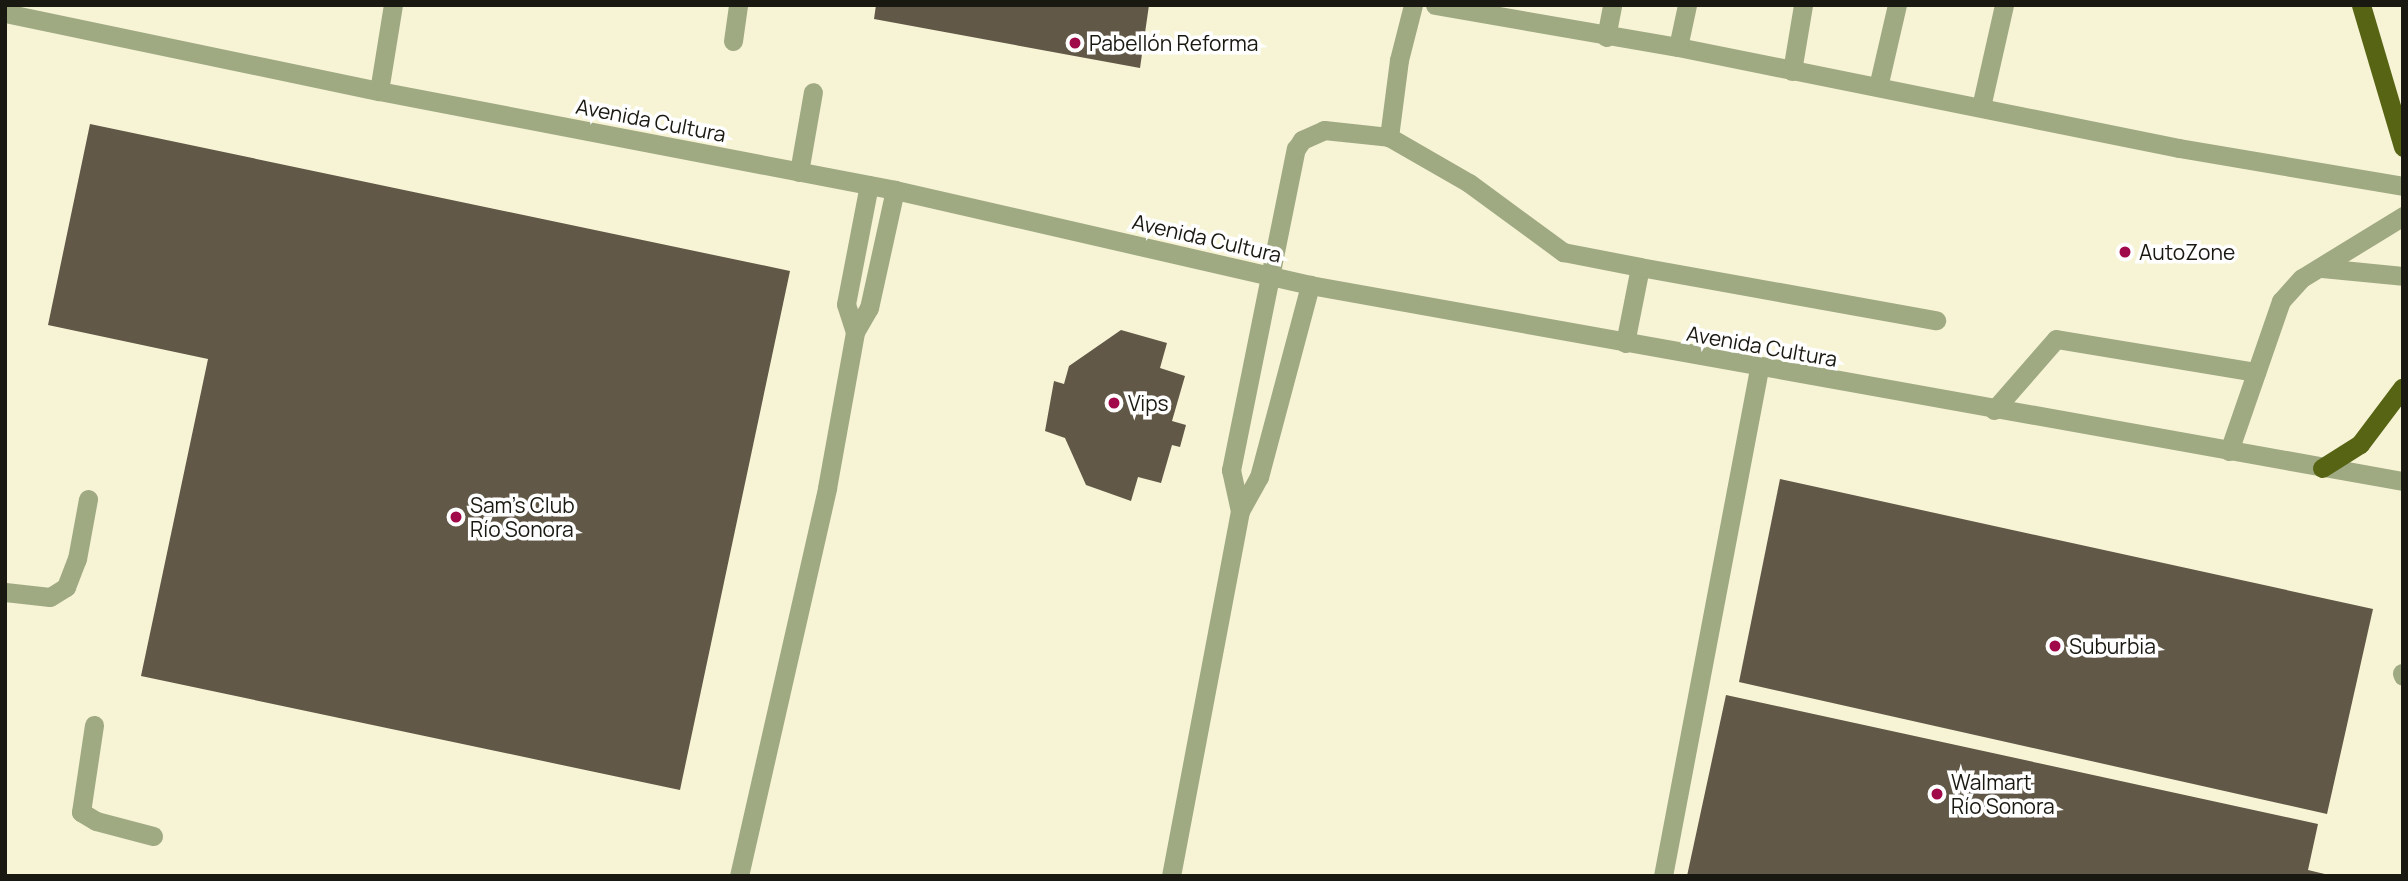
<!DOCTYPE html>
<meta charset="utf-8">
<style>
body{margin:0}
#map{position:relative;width:2408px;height:881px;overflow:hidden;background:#fefbe5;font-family:Manrope,sans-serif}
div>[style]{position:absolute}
.built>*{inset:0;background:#f7f3d5}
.building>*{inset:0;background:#615847}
.service>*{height:19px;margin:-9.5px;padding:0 9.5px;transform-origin:9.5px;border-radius:9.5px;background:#9fa982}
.tertiary>*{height:19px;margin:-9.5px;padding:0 9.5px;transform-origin:9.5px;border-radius:9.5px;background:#9fa982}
.primary>*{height:19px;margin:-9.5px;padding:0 9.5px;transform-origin:9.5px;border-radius:9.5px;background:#566414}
.dots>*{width:19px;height:19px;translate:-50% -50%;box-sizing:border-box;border:4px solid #fff;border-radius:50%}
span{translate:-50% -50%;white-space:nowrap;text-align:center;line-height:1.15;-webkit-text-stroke:7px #fff;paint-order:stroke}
.poi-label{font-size:21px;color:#191811}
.left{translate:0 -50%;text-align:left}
.street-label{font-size:21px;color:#191811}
.frame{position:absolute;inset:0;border:7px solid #191811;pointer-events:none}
</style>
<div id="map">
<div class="built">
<div style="clip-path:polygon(12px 5px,2403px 5px,2403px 876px,5px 876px,5px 23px)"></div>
</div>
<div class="building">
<div style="clip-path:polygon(876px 5px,1149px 5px,1140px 68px,874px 19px)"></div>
<div style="clip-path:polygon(90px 124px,790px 271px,680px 790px,141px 676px,208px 359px,48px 325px)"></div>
<div style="clip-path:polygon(1121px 330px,1167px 343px,1160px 368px,1185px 376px,1172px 421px,1186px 425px,1180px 447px,1172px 445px,1161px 483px,1138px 477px,1131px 501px,1086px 485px,1065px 438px,1045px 431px,1054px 381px,1064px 384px,1069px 366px)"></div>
<div style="clip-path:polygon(1780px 479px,2373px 609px,2327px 814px,1739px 682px)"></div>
<div style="clip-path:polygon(1726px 695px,2318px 824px,2308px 870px,2333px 876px,1687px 876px)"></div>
</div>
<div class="service">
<div style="left:1413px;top:5px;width:57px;rotate:104.3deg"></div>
<div style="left:1399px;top:60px;width:78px;rotate:97.4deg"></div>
<div style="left:1389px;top:137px;width:92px;rotate:29.9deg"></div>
<div style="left:1469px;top:183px;width:117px;rotate:36.3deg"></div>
<div style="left:1563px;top:252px;width:78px;rotate:11deg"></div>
<div style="left:1435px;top:5px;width:247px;rotate:9.8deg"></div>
<div style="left:1678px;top:47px;width:511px;rotate:11.4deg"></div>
<div style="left:2179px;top:148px;width:227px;rotate:9.6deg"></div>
<div style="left:1606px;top:37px;width:33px;rotate:-79deg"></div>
<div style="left:733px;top:41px;width:36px;rotate:-82deg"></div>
<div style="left:1678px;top:47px;width:43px;rotate:-77.9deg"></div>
<div style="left:1792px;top:71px;width:67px;rotate:-80.5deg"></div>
<div style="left:1878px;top:87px;width:84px;rotate:-77deg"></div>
<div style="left:379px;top:91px;width:87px;rotate:-80.8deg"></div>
<div style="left:1981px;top:107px;width:105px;rotate:-77.3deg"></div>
<div style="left:799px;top:172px;width:81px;rotate:-80.1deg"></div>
<div style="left:2322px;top:268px;width:81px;rotate:5.6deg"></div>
<div style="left:855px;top:332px;width:29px;rotate:-108deg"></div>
<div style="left:846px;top:304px;width:121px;rotate:-79.1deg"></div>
<div style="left:1625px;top:343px;width:77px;rotate:-78.8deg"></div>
<div style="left:1640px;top:267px;width:301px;rotate:10.2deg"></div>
<div style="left:1994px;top:410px;width:94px;rotate:-48.9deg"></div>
<div style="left:2056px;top:339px;width:203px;rotate:9.4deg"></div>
<div style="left:2229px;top:451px;width:159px;rotate:-70.9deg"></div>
<div style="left:2281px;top:301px;width:31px;rotate:-48deg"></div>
<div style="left:2302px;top:278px;width:119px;rotate:-31.5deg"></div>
<div style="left:1240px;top:511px;width:42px;rotate:-102.4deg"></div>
<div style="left:1231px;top:470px;width:328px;rotate:-78.6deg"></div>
<div style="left:1296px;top:149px;width:11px;rotate:-56deg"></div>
<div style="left:1302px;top:140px;width:24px;rotate:-24deg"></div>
<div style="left:1324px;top:130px;width:65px;rotate:6.1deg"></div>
<div style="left:5px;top:592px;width:45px;rotate:6.3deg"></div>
<div style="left:50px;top:597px;width:19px;rotate:-32deg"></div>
<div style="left:66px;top:587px;width:30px;rotate:-69deg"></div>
<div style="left:77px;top:559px;width:61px;rotate:-79.6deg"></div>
<div style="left:2402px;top:673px;width:3px;rotate:72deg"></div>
<div style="left:94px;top:725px;width:88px;rotate:98.5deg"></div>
<div style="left:81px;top:812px;width:17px;rotate:31deg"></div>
<div style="left:96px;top:821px;width:59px;rotate:14.7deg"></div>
<div style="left:739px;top:876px;width:398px;rotate:-77.2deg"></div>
<div style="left:827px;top:488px;width:158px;rotate:-79.8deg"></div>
<div style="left:855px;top:332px;width:28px;rotate:-60deg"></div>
<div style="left:869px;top:308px;width:121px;rotate:-77.6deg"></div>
<div style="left:1171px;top:876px;width:371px;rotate:-79.3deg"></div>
<div style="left:1240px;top:511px;width:39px;rotate:-61deg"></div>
<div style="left:1259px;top:477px;width:199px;rotate:-75.1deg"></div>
<div style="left:1663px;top:876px;width:516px;rotate:-79.28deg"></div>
</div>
<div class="tertiary">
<div style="left:5px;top:13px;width:382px;rotate:11.8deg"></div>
<div style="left:379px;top:91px;width:525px;rotate:10.86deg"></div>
<div style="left:895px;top:190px;width:426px;rotate:12.9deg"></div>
<div style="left:1310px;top:285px;width:1110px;rotate:10.17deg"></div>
</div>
<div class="primary">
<div style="left:2361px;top:5px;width:148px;rotate:73.5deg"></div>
<div style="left:2322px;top:468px;width:45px;rotate:-32.3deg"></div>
<div style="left:2360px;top:444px;width:71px;rotate:-53deg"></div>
</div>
<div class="dots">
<div style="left:1075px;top:43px;background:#a10a4a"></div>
<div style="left:2125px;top:252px;background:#a10a4a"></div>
<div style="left:1114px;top:403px;background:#a10a4a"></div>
<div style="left:456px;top:517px;background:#a10a4a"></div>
<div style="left:2055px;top:646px;background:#a10a4a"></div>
<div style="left:1937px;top:794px;background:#a10a4a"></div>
</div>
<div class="poi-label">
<span class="left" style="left:1089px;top:43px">Pabellón Reforma</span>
<span class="left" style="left:2139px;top:252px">AutoZone</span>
<span class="left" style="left:1128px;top:403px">Vips</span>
<span class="left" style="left:470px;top:517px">Sam's Club<br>Río Sonora</span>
<span class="left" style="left:2069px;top:646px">Suburbia</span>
<span class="left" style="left:1951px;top:794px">Walmart<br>Río Sonora</span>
</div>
<div class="street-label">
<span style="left:651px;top:120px;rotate:11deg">Avenida Cultura</span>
<span style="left:1207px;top:238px;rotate:13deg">Avenida Cultura</span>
<span style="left:1762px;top:346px;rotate:10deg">Avenida Cultura</span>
</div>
<div class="frame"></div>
</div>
